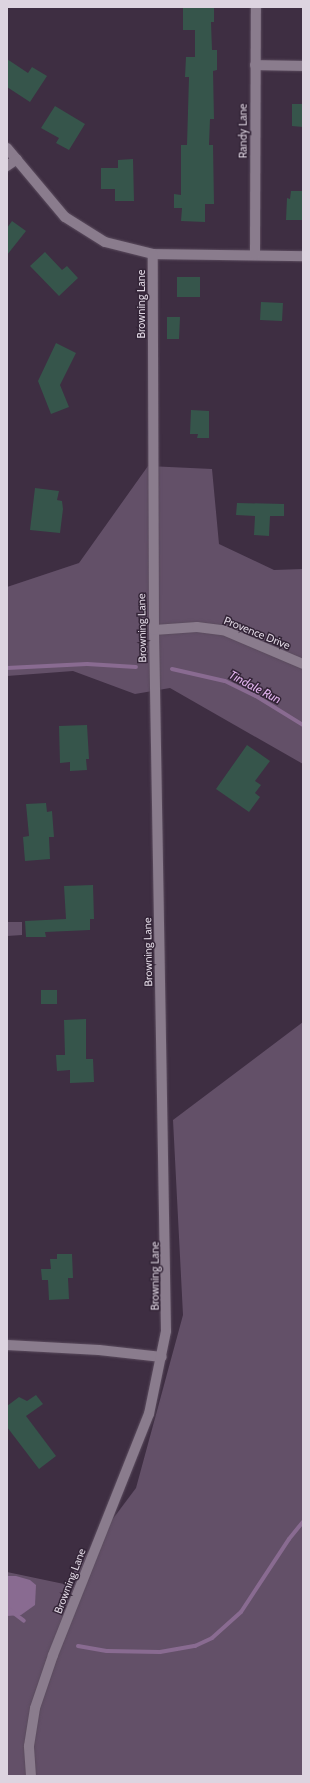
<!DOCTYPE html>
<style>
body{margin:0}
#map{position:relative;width:310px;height:1783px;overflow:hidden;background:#3e2e42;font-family:Cabin,sans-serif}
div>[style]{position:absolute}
.green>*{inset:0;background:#635068}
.water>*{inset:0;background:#896b91}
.stream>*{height:4px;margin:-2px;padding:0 2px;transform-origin:2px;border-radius:2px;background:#896b91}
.building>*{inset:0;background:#36554b}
.roads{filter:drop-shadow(0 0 1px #5b4c5e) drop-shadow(0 0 1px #5b4c5e)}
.minor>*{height:10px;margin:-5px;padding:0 5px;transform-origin:5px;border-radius:5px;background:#8a7c8d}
span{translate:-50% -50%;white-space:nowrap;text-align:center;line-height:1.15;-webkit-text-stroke:3px #332437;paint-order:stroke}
.street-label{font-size:11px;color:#ddd4e0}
.water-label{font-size:12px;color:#e2b3ee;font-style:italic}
.frame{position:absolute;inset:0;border:8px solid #ddd4e0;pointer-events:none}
</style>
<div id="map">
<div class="green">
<div style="clip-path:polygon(148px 466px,212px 469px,219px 544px,274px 570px,303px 569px,303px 764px,170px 688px,135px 694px,73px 671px,7px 676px,7px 587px,79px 563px)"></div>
<div style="clip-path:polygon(7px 922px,22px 922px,22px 935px,7px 936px)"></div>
<div style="clip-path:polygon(303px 1022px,303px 1776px,7px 1776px,7px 1572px,64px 1584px,136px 1488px,183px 1315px,173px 1120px)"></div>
</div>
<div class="water">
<div style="clip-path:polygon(7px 1576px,16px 1576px,30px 1580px,36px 1585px,35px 1605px,21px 1615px,7px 1616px)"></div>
</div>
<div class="stream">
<div style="left:7px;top:668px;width:80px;rotate:-2.9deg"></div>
<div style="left:87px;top:664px;width:49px;rotate:3.5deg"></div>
<div style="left:172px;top:669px;width:54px;rotate:12.8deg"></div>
<div style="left:225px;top:681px;width:34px;rotate:26deg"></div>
<div style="left:256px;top:696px;width:55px;rotate:31.7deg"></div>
<div style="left:7px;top:1608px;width:21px;rotate:37deg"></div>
<div style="left:78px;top:1646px;width:29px;rotate:10deg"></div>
<div style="left:107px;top:1651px;width:53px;rotate:1.1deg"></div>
<div style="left:160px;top:1652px;width:36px;rotate:-10deg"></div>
<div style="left:195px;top:1646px;width:19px;rotate:-25deg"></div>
<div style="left:212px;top:1638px;width:39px;rotate:-42deg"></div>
<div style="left:241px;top:1612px;width:87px;rotate:-56.7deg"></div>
<div style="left:289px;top:1539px;width:22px;rotate:-51deg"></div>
</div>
<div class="building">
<div style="clip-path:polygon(214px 7px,214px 22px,211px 22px,212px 50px,217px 50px,217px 70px,213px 71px,214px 119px,210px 119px,209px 145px,213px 145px,214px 204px,205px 204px,205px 222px,181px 221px,182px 208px,174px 208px,174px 194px,181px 195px,181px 145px,187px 145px,189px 77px,185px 77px,186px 57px,195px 57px,195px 30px,183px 30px,183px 8px)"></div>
<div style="clip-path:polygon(7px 59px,28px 73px,32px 67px,47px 76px,30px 102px,7px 87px)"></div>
<div style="clip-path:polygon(292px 104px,303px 104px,303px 127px,292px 126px)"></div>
<div style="clip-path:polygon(55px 106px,85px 124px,69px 150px,56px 143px,59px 138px,41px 128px)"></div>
<div style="clip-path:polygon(133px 159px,134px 201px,115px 201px,115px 189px,101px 189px,101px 168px,118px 168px,118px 160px)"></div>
<div style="clip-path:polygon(291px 191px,303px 191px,303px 220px,286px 220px,287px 198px,290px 199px)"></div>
<div style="clip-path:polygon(12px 221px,26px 231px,7px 255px,7px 228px)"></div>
<div style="clip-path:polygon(45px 252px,62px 270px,67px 266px,78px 278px,59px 296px,30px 266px)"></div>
<div style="clip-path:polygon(177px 277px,200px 277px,200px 297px,177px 297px)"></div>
<div style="clip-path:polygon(261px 302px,283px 303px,282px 321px,260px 320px)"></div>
<div style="clip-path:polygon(167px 317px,180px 317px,179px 339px,167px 339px)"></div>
<div style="clip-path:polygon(56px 343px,76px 353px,60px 385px,69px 407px,51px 414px,38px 381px)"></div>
<div style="clip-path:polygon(191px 410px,209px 411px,209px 438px,197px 438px,198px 434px,190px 434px)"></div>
<div style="clip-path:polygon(35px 488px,59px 491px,57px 500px,62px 501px,63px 509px,60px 533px,30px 530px)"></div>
<div style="clip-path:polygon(237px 503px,284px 504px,284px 516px,270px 516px,269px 536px,254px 535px,255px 516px,236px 515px)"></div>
<div style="clip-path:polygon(87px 725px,89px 759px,86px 759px,87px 770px,70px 771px,70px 762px,60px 763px,59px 726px)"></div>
<div style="clip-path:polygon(247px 745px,270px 761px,255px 781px,261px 785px,255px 793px,260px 797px,249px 812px,216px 789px)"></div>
<div style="clip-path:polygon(46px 803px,47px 812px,52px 811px,54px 837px,49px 837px,50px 859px,25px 861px,23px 837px,29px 836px,26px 804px)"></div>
<div style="clip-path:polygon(93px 885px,94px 919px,90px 919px,90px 930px,45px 932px,46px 937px,26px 937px,25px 921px,66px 919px,64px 886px)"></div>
<div style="clip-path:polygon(41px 990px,57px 990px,57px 1004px,41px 1004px)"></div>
<div style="clip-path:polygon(86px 1019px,86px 1059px,93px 1059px,94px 1082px,70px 1083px,70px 1070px,57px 1071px,56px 1055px,65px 1055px,64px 1020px)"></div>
<div style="clip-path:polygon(57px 1254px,72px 1254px,73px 1278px,68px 1278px,69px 1299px,49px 1300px,48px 1280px,42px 1280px,41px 1269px,51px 1269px,50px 1259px,57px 1259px)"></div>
<div style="clip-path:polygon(36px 1395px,43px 1404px,26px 1416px,56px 1456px,39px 1469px,7px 1427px,7px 1406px,19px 1397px,27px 1401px)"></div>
</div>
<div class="roads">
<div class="minor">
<div style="left:255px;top:65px;width:48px;rotate:1.2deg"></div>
<div style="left:7px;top:148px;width:90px;rotate:50deg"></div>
<div style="left:65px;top:217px;width:47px;rotate:32deg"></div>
<div style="left:105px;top:242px;width:49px;rotate:14deg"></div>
<div style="left:153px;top:254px;width:150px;rotate:0.8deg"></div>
<div style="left:7px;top:166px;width:12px;rotate:-35deg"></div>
<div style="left:255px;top:255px;width:248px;rotate:-89.8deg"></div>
<div style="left:154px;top:630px;width:43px;rotate:-4deg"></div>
<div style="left:197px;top:627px;width:26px;rotate:7deg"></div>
<div style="left:223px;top:630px;width:87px;rotate:23deg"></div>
<div style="left:7px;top:1345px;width:92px;rotate:3.1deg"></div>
<div style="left:99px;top:1350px;width:63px;rotate:6.3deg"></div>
<div style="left:31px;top:1776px;width:30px;rotate:-94deg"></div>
<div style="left:29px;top:1746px;width:38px;rotate:-81deg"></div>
<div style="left:35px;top:1708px;width:56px;rotate:-71.2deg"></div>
<div style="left:53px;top:1655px;width:259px;rotate:-68.3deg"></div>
<div style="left:149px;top:1414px;width:85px;rotate:-78.4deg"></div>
<div style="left:166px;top:1331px;width:701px;rotate:-90.98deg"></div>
<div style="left:154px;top:630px;width:376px;rotate:-90.2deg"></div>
</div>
</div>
<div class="street-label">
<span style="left:243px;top:131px;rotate:-90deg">Randy Lane</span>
<span style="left:141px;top:304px;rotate:-90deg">Browning Lane</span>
<span style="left:142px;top:628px;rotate:-91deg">Browning Lane</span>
<span style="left:257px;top:633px;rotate:22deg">Provence Drive</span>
<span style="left:148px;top:952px;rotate:-91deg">Browning Lane</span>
<span style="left:155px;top:1276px;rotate:-90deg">Browning Lane</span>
<span style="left:70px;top:1581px;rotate:-69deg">Browning Lane</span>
</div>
<div class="water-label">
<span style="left:255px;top:687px;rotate:28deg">Tindale Run</span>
</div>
<div class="frame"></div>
</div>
